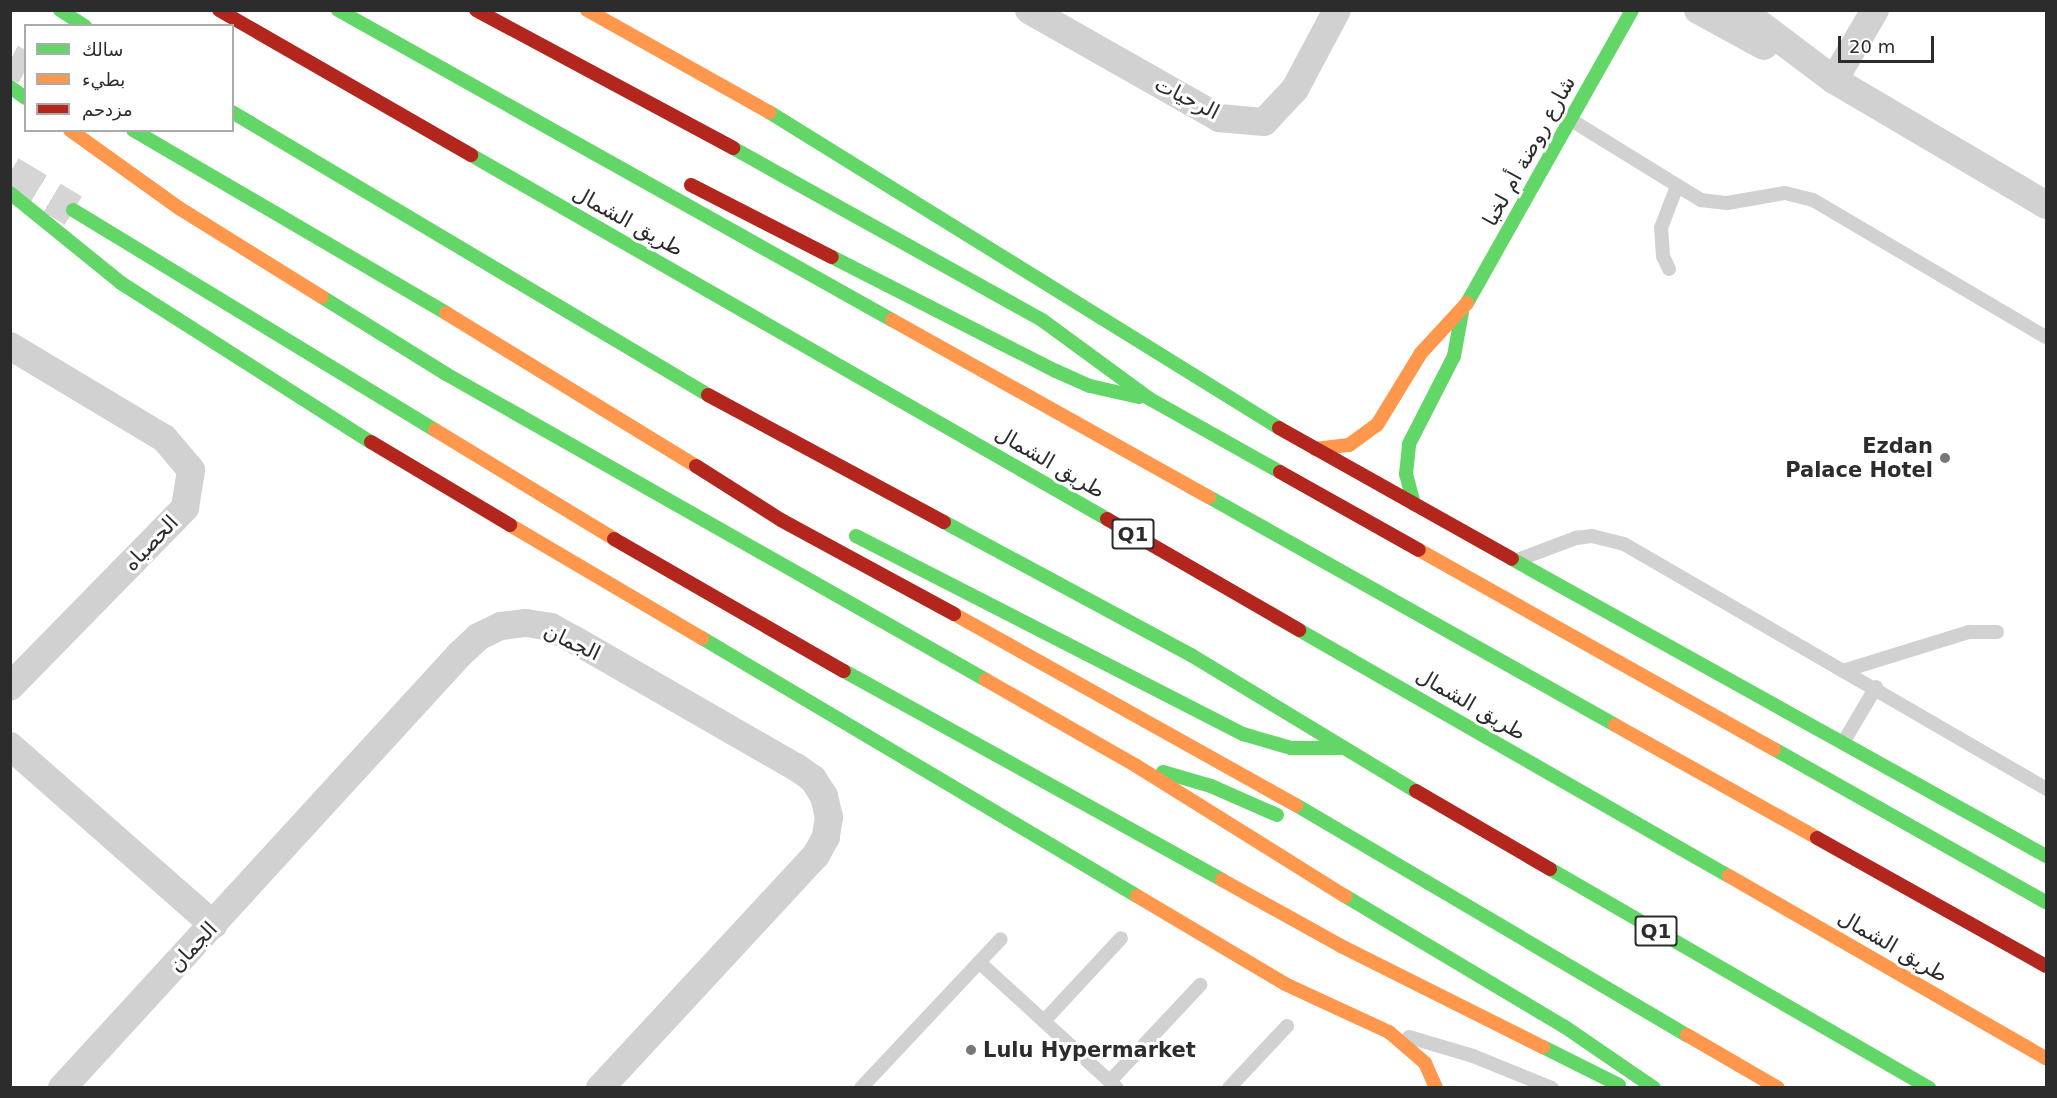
<!DOCTYPE html>
<meta charset="utf-8">
<style>
body{margin:0}
#map{position:relative;width:2057px;height:1098px;overflow:hidden;background:#fff;font-family:"DejaVu Sans","Noto Sans Arabic",sans-serif}
div>[style]{position:absolute}
.highway-tunnel>*{height:33px;margin-top:-16.5px;transform-origin:0;background:repeating-linear-gradient(90deg,#d5d5d5 0 33px,transparent 0 49px)}
.lane>*{height:14px;margin:-7px;padding:0 7px;transform-origin:7px;border-radius:7px;background:#d1d1d1}
.street>*{height:28px;margin:-14px;padding:0 14px;transform-origin:14px;border-radius:14px;background:#d1d1d1}
.fast>*{height:14px;margin:-7px;padding:0 7px;transform-origin:7px;border-radius:7px;background:#63d668}
.slow>*{height:14px;margin:-7px;padding:0 7px;transform-origin:7px;border-radius:7px;background:#ff974d}
.jam>*{height:14px;margin:-7px;padding:0 7px;transform-origin:7px;border-radius:7px;background:#b3261e}
.dots>*{width:16px;height:16px;translate:-50% -50%;box-sizing:border-box;border:3px solid #fff;border-radius:50%}
span{translate:-50% -50%;white-space:nowrap;text-align:center;line-height:1.15;-webkit-text-stroke:6px #fff;paint-order:stroke}
.shield-label span{padding:2px 4px;background:#fff;border:2px solid;border-radius:4px;-webkit-text-stroke-width:0}
.shield-label{font-size:20px;color:#2c2c2c;font-weight:700}
.street-label{font-size:21px;color:#2c2c2c}
.poi-label{font-size:21px;color:#2c2c2c;font-weight:700}
.right{translate:-100% -50%;text-align:right}
.left{translate:0 -50%;text-align:left}
.frame{position:absolute;inset:0;border:12px solid #2c2c2c;pointer-events:none}
.legend{position:absolute;left:24px;top:24px;width:210px;height:108px;box-sizing:border-box;background:#fff;border:2px solid #ababab;margin:0;padding:8px 10px;list-style:none;font-size:18px;color:#2c2c2c}
.legend li{display:flex;align-items:center;gap:12px;height:30px}
.legend b{width:30px;border:2px solid #ababab}
.scale{position:absolute;left:1838px;top:36px;width:96px;height:27px;box-sizing:border-box;border:3px solid #2c2c2c;border-top:0;padding-left:8px;font-size:18px;line-height:21px;white-space:nowrap;color:#2c2c2c;-webkit-text-stroke:4px #fff;paint-order:stroke}
</style>
<div id="map">
<div class="highway-tunnel">
<div style="left:10px;top:60px;width:18px;rotate:27deg"></div>
<div style="left:10px;top:172px;width:74px;rotate:31.1deg"></div>
</div>
<div class="lane">
<div style="left:1571px;top:120px;width:153px;rotate:31.6deg"></div>
<div style="left:1701px;top:200px;width:26px;rotate:7deg"></div>
<div style="left:1727px;top:203px;width:59px;rotate:-9.8deg"></div>
<div style="left:1785px;top:193px;width:29px;rotate:14deg"></div>
<div style="left:1813px;top:200px;width:270px;rotate:30.5deg"></div>
<div style="left:1669px;top:269px;width:14px;rotate:-115deg"></div>
<div style="left:1663px;top:256px;width:28px;rotate:-94deg"></div>
<div style="left:1661px;top:228px;width:45px;rotate:-69.1deg"></div>
<div style="left:1520px;top:559px;width:60px;rotate:-20.6deg"></div>
<div style="left:1576px;top:538px;width:16px;rotate:-7deg"></div>
<div style="left:1592px;top:536px;width:33px;rotate:14deg"></div>
<div style="left:1624px;top:544px;width:488px;rotate:30.1deg"></div>
<div style="left:1846px;top:670px;width:129px;rotate:-17.2deg"></div>
<div style="left:1969px;top:632px;width:28px"></div>
<div style="left:1843px;top:743px;width:65px;rotate:-59.5deg"></div>
<div style="left:979px;top:962px;width:187px;rotate:42.4deg"></div>
<div style="left:1044px;top:1021px;width:113px;rotate:-47.1deg"></div>
<div style="left:1409px;top:1037px;width:67px;rotate:16.5deg"></div>
<div style="left:1473px;top:1056px;width:85px;rotate:22.1deg"></div>
<div style="left:1110px;top:1081px;width:132px;rotate:-46.8deg"></div>
<div style="left:861px;top:1088px;width:204px;rotate:-46.8deg"></div>
<div style="left:1229px;top:1088px;width:85px;rotate:-46.9deg"></div>
</div>
<div class="street">
<div style="left:1029px;top:10px;width:219px;rotate:29.6deg"></div>
<div style="left:1219px;top:118px;width:45px;rotate:5.1deg"></div>
<div style="left:1264px;top:122px;width:45px;rotate:-46.8deg"></div>
<div style="left:1295px;top:89px;width:89px;rotate:-62deg"></div>
<div style="left:1698px;top:10px;width:75px;rotate:28.6deg"></div>
<div style="left:1741px;top:10px;width:116px;rotate:37deg"></div>
<div style="left:1834px;top:80px;width:246px;rotate:30.5deg"></div>
<div style="left:1834px;top:80px;width:81px;rotate:-59.6deg"></div>
<div style="left:10px;top:346px;width:179px;rotate:30.9deg"></div>
<div style="left:164px;top:438px;width:42px;rotate:49.8deg"></div>
<div style="left:191px;top:470px;width:38px;rotate:99deg"></div>
<div style="left:185px;top:508px;width:250px;rotate:134.4deg"></div>
<div style="left:10px;top:746px;width:271px;rotate:41.3deg"></div>
<div style="left:62px;top:1088px;width:589px;rotate:-47.48deg"></div>
<div style="left:460px;top:654px;width:25px;rotate:-43deg"></div>
<div style="left:478px;top:637px;width:25px;rotate:-26deg"></div>
<div style="left:501px;top:626px;width:25px;rotate:-7deg"></div>
<div style="left:526px;top:623px;width:25px;rotate:9deg"></div>
<div style="left:551px;top:627px;width:25px;rotate:29deg"></div>
<div style="left:573px;top:639px;width:257px;rotate:29.9deg"></div>
<div style="left:796px;top:767px;width:21px;rotate:35deg"></div>
<div style="left:813px;top:779px;width:20px;rotate:57deg"></div>
<div style="left:824px;top:796px;width:22px;rotate:77deg"></div>
<div style="left:829px;top:817px;width:20px;rotate:99deg"></div>
<div style="left:826px;top:837px;width:21px;rotate:119deg"></div>
<div style="left:816px;top:855px;width:318px;rotate:132.8deg"></div>
</div>
<div class="fast">
<div style="left:60px;top:10px;width:30px;rotate:33deg"></div>
<div style="left:338px;top:10px;width:635px;rotate:29.23deg"></div>
<div style="left:10px;top:87px;width:19px;rotate:35deg"></div>
<div style="left:232px;top:112px;width:554px;rotate:30.73deg"></div>
<div style="left:769px;top:112px;width:600px;rotate:31.78deg"></div>
<div style="left:133px;top:130px;width:363px;rotate:30.3deg"></div>
<div style="left:733px;top:148px;width:354px;rotate:29.1deg"></div>
<div style="left:1042px;top:320px;width:134px;rotate:36.2deg"></div>
<div style="left:1150px;top:399px;width:149px;rotate:29.3deg"></div>
<div style="left:471px;top:155px;width:733px;rotate:29.78deg"></div>
<div style="left:10px;top:193px;width:143px;rotate:39deg"></div>
<div style="left:121px;top:283px;width:296px;rotate:32.5deg"></div>
<div style="left:73px;top:210px;width:424px;rotate:31.3deg"></div>
<div style="left:832px;top:257px;width:251px;rotate:27deg"></div>
<div style="left:1056px;top:371px;width:37px;rotate:24deg"></div>
<div style="left:1090px;top:386px;width:50px;rotate:12.7deg"></div>
<div style="left:322px;top:297px;width:146px;rotate:31.8deg"></div>
<div style="left:446px;top:374px;width:621px;rotate:29.54deg"></div>
<div style="left:1467px;top:303px;width:336px;rotate:-60.6deg"></div>
<div style="left:1209px;top:497px;width:466px;rotate:29.3deg"></div>
<div style="left:1414px;top:504px;width:31px;rotate:-105deg"></div>
<div style="left:1406px;top:474px;width:30px;rotate:-84deg"></div>
<div style="left:1409px;top:444px;width:99px;rotate:-62.9deg"></div>
<div style="left:1454px;top:356px;width:45px;rotate:-79.7deg"></div>
<div style="left:944px;top:522px;width:281px;rotate:28.3deg"></div>
<div style="left:1191px;top:655px;width:263px;rotate:31.2deg"></div>
<div style="left:856px;top:536px;width:435px;rotate:27.1deg"></div>
<div style="left:1243px;top:734px;width:50px;rotate:16.3deg"></div>
<div style="left:1291px;top:748px;width:50px"></div>
<div style="left:1512px;top:559px;width:611px;rotate:29.08deg"></div>
<div style="left:1299px;top:630px;width:495px;rotate:29.8deg"></div>
<div style="left:702px;top:638px;width:506px;rotate:30.67deg"></div>
<div style="left:844px;top:671px;width:432px;rotate:28.9deg"></div>
<div style="left:1774px;top:749px;width:312px;rotate:29.4deg"></div>
<div style="left:1163px;top:772px;width:50px;rotate:16.3deg"></div>
<div style="left:1211px;top:786px;width:72px;rotate:23.7deg"></div>
<div style="left:1296px;top:805px;width:454px;rotate:30.5deg"></div>
<div style="left:1550px;top:869px;width:438px;rotate:30deg"></div>
<div style="left:1345px;top:896px;width:256px;rotate:30.8deg"></div>
<div style="left:1565px;top:1027px;width:108px;rotate:34.4deg"></div>
<div style="left:1543px;top:1047px;width:85px;rotate:26.6deg"></div>
</div>
<div class="slow">
<div style="left:587px;top:10px;width:209px;rotate:29.3deg"></div>
<div style="left:70px;top:130px;width:134px;rotate:35.6deg"></div>
<div style="left:179px;top:208px;width:168px;rotate:31.9deg"></div>
<div style="left:446px;top:313px;width:293px;rotate:31.5deg"></div>
<div style="left:892px;top:320px;width:363px;rotate:29.2deg"></div>
<div style="left:435px;top:430px;width:210px;rotate:31.3deg"></div>
<div style="left:1315px;top:449px;width:34px;rotate:-7deg"></div>
<div style="left:1349px;top:445px;width:34px;rotate:-36deg"></div>
<div style="left:1377px;top:425px;width:84px;rotate:-58.6deg"></div>
<div style="left:1421px;top:353px;width:68px;rotate:-47.4deg"></div>
<div style="left:510px;top:525px;width:223px;rotate:30.5deg"></div>
<div style="left:1419px;top:550px;width:407px;rotate:29.3deg"></div>
<div style="left:954px;top:614px;width:392px;rotate:29.2deg"></div>
<div style="left:986px;top:680px;width:172px;rotate:29.7deg"></div>
<div style="left:1135px;top:765px;width:248px;rotate:32deg"></div>
<div style="left:1615px;top:725px;width:231px;rotate:29.2deg"></div>
<div style="left:1729px;top:876px;width:366px;rotate:29.9deg"></div>
<div style="left:1222px;top:880px;width:136px;rotate:29deg"></div>
<div style="left:1341px;top:946px;width:226px;rotate:26.6deg"></div>
<div style="left:1137px;top:896px;width:172px;rotate:30.7deg"></div>
<div style="left:1285px;top:984px;width:115px;rotate:24.8deg"></div>
<div style="left:1389px;top:1032px;width:48px;rotate:40.7deg"></div>
<div style="left:1425px;top:1063px;width:27px;rotate:66deg"></div>
<div style="left:1687px;top:1035px;width:105px;rotate:30.2deg"></div>
</div>
<div class="jam">
<div style="left:219px;top:10px;width:291px;rotate:29.9deg"></div>
<div style="left:476px;top:10px;width:292px;rotate:28.2deg"></div>
<div style="left:691px;top:185px;width:158px;rotate:27.1deg"></div>
<div style="left:708px;top:395px;width:268px;rotate:28.3deg"></div>
<div style="left:1279px;top:428px;width:267px;rotate:29.3deg"></div>
<div style="left:371px;top:442px;width:162px;rotate:30.8deg"></div>
<div style="left:696px;top:466px;width:101px;rotate:32.4deg"></div>
<div style="left:781px;top:520px;width:197px;rotate:28.5deg"></div>
<div style="left:1280px;top:472px;width:159px;rotate:29.3deg"></div>
<div style="left:1107px;top:519px;width:222px;rotate:30deg"></div>
<div style="left:614px;top:539px;width:265px;rotate:29.9deg"></div>
<div style="left:1416px;top:791px;width:155px;rotate:30.2deg"></div>
<div style="left:1817px;top:838px;width:262px;rotate:29.2deg"></div>
</div>
<div class="dots">
<div style="left:1945px;top:458px;background:#767676"></div>
<div style="left:971px;top:1050px;background:#767676"></div>
</div>
<div class="shield-label">
<span style="left:1133px;top:534px">Q1</span>
<span style="left:1656px;top:931px">Q1</span>
</div>
<div class="street-label">
<span style="left:1187px;top:98px;rotate:27deg">الرحيات</span>
<span style="left:1529px;top:151px;rotate:-61deg">شارع روضة أم لخبا</span>
<span style="left:628px;top:221px;rotate:29deg">طريق الشمال</span>
<span style="left:1050px;top:462px;rotate:30deg">طريق الشمال</span>
<span style="left:151px;top:543px;rotate:-46deg">الحصباه</span>
<span style="left:572px;top:642px;rotate:25deg">الجمان</span>
<span style="left:1471px;top:704px;rotate:30deg">طريق الشمال</span>
<span style="left:1893px;top:946px;rotate:30deg">طريق الشمال</span>
<span style="left:193px;top:947px;rotate:-47deg">الجمان</span>
</div>
<div class="poi-label">
<span class="right" style="left:1933px;top:458px">Ezdan<br>Palace Hotel</span>
<span class="left" style="left:983px;top:1050px">Lulu Hypermarket</span>
</div>
<div class="frame"></div>
<ul class="legend">
<li><b style="height:8px;background:#63d668"></b>سالك</li>
<li><b style="height:8px;background:#ff974d"></b>بطيء</li>
<li><b style="height:8px;background:#b3261e"></b>مزدحم</li>
</ul>
<div class="scale">20 m</div>
</div>
